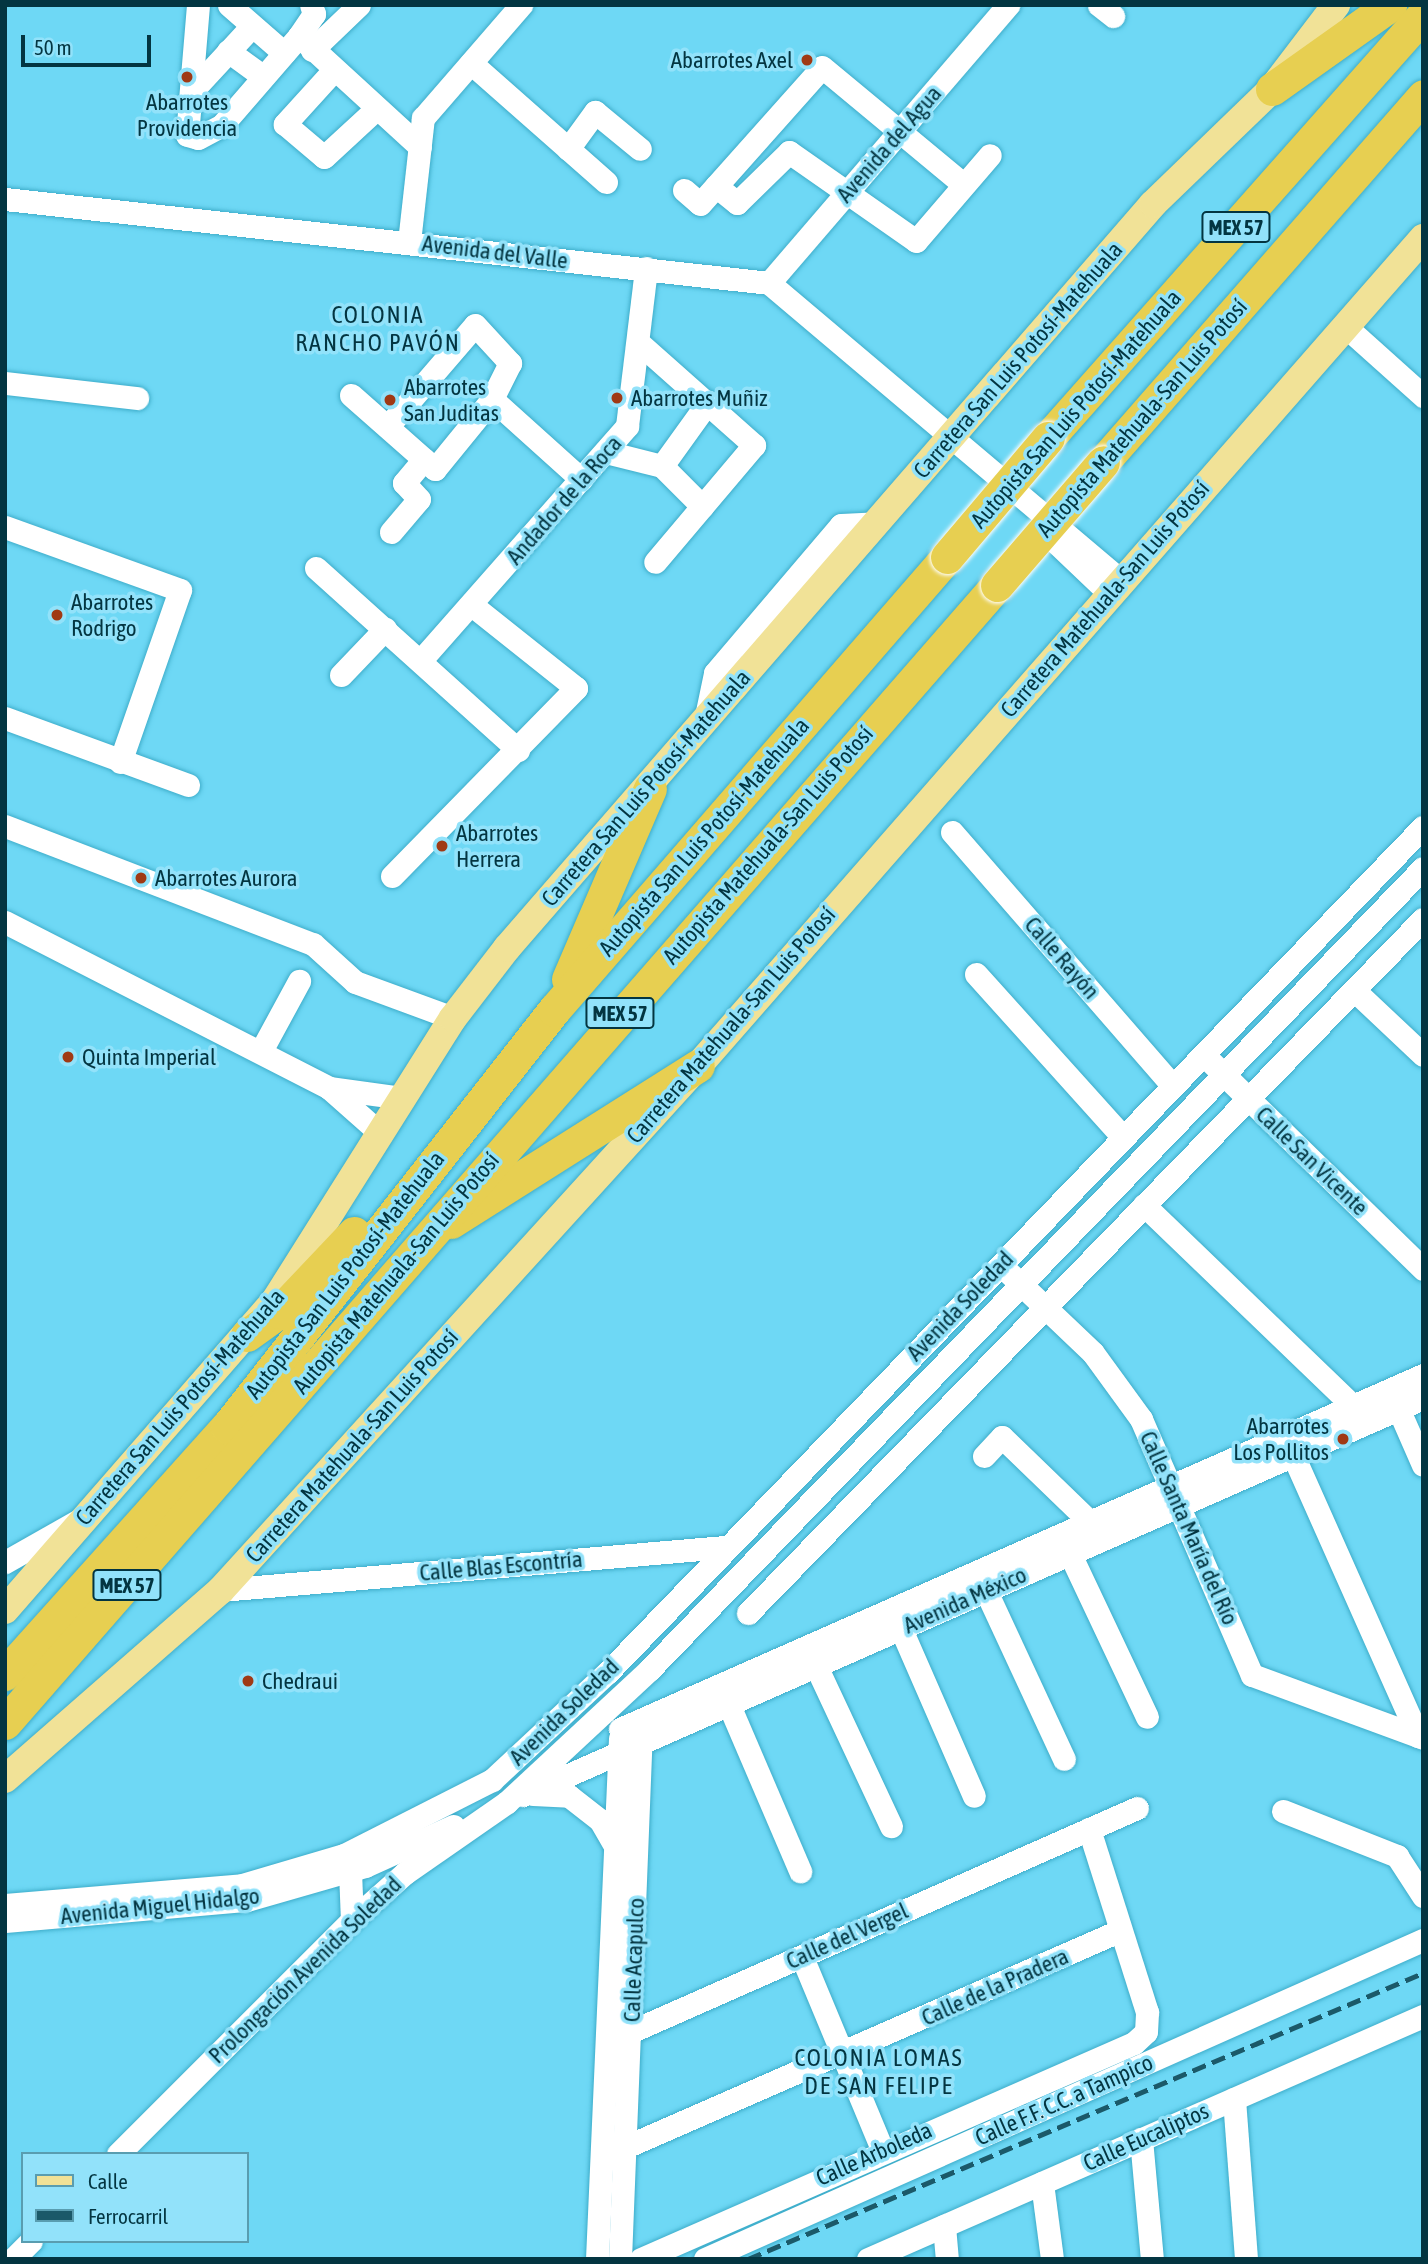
<!DOCTYPE html>
<meta charset="utf-8">
<style>
body{margin:0}
#map{position:relative;width:1428px;height:2264px;overflow:hidden;background:#6ed8f5;font-family:"Asap Condensed",sans-serif}
div>[style]{position:absolute}
.roads{filter:drop-shadow(0 0 2px #3eadca) drop-shadow(0 0 2px #3eadca)}
.minor>*{height:23px;margin:-11.5px;padding:0 11.5px;transform-origin:11.5px;border-radius:11.5px;background:#fff}
.major>*{height:28px;margin:-14px;padding:0 14px;transform-origin:14px;border-radius:14px;background:#f1e297}
.highway>*{height:33px;margin:-16.5px;padding:0 16.5px;transform-origin:16.5px;border-radius:16.5px;background:#e7cf51}
.rail>*{height:5px;margin-top:-2.5px;transform-origin:0;background:repeating-linear-gradient(90deg,#1b5969 0 14px,transparent 0 21px)}
.bridges{filter:drop-shadow(0 0 2px #fff) drop-shadow(0 0 2px #fff)}
.highway-bridge>*{height:33px;margin:-16.5px;padding:0 16.5px;transform-origin:16.5px;border-radius:16.5px;background:#e7cf51}
.dots>*{width:19px;height:19px;translate:-50% -50%;box-sizing:border-box;border:4px solid #92e2fa;border-radius:50%}
span{translate:-50% -50%;white-space:nowrap;text-align:center;line-height:1.15;-webkit-text-stroke:7px #92e2fa;paint-order:stroke}
.shield-label span{padding:2px 5px;background:#92e2fa;border:2px solid;border-radius:5px;-webkit-text-stroke-width:0}
.shield-label{font-size:21px;color:#033541;font-weight:700}
.poi-label{font-size:23px;color:#033541}
.right{translate:-100% -50%;text-align:right}
.left{translate:0 -50%;text-align:left}
.street-label{font-size:23px;color:#033541}
.neighbourhood-label{font-size:24px;color:#033541;letter-spacing:2px}
.frame{position:absolute;inset:0;border:7px solid #033541;pointer-events:none}
.legend{position:absolute;left:21px;top:2152px;width:228px;height:91px;box-sizing:border-box;background:#92e2fa;border:2px solid #599db0;margin:0;padding:9px 12px;list-style:none;font-size:21px;color:#033541}
.legend li{display:flex;align-items:center;gap:14px;height:35px}
.legend b{width:35px;border:2px solid #599db0}
.scale{position:absolute;left:21px;top:35px;width:130px;height:32px;box-sizing:border-box;border:4px solid #033541;border-top:0;padding-left:9px;font-size:21px;line-height:24px;white-space:nowrap;color:#033541;-webkit-text-stroke:5px #92e2fa;paint-order:stroke}
</style>
<div id="map">
<div class="roads">
<div class="minor">
<div style="left:198px;top:5px;width:130px;rotate:94.8deg"></div>
<div style="left:187px;top:135px;width:11px;rotate:15deg"></div>
<div style="left:198px;top:138px;width:27px;rotate:-28deg"></div>
<div style="left:222px;top:125px;width:118px;rotate:-49.1deg"></div>
<div style="left:299px;top:36px;width:27px;rotate:-56deg"></div>
<div style="left:314px;top:14px;width:9px;rotate:-108deg"></div>
<div style="left:229px;top:5px;width:73px;rotate:41.1deg"></div>
<div style="left:1099px;top:5px;width:18px;rotate:38deg"></div>
<div style="left:299px;top:36px;width:164px;rotate:42.5deg"></div>
<div style="left:312px;top:50px;width:65px;rotate:-43.8deg"></div>
<div style="left:228px;top:51px;width:41px;rotate:36deg"></div>
<div style="left:471px;top:63px;width:180px;rotate:41.4deg"></div>
<div style="left:333px;top:71px;width:72px;rotate:132.2deg"></div>
<div style="left:285px;top:124px;width:51px;rotate:40.2deg"></div>
<div style="left:324px;top:157px;width:71px;rotate:-42.7deg"></div>
<div style="left:191px;top:92px;width:88px;rotate:-47.3deg"></div>
<div style="left:568px;top:149px;width:46px;rotate:-53.9deg"></div>
<div style="left:595px;top:112px;width:58px;rotate:39.4deg"></div>
<div style="left:716px;top:186px;width:27px;rotate:39deg"></div>
<div style="left:737px;top:203px;width:73px;rotate:-44.4deg"></div>
<div style="left:789px;top:152px;width:155px;rotate:35deg"></div>
<div style="left:916px;top:241px;width:113px;rotate:-49.3deg"></div>
<div style="left:684px;top:190px;width:21px;rotate:41deg"></div>
<div style="left:700px;top:204px;width:183px;rotate:-48.3deg"></div>
<div style="left:822px;top:67px;width:183px;rotate:39.7deg"></div>
<div style="left:5px;top:199px;width:769px;rotate:6.27deg"></div>
<div style="left:769px;top:283px;width:462px;rotate:40.2deg"></div>
<div style="left:409px;top:242px;width:125px;rotate:-83.6deg"></div>
<div style="left:423px;top:118px;width:150px;rotate:-49.1deg"></div>
<div style="left:769px;top:283px;width:367px;rotate:-49.3deg"></div>
<div style="left:1345px;top:326px;width:105px;rotate:41.9deg"></div>
<div style="left:639px;top:343px;width:154px;rotate:41.6deg"></div>
<div style="left:754px;top:445px;width:153px;rotate:130.2deg"></div>
<div style="left:5px;top:383px;width:133px;rotate:6.5deg"></div>
<div style="left:351px;top:395px;width:112px;rotate:41.4deg"></div>
<div style="left:435px;top:469px;width:90px;rotate:-50.8deg"></div>
<div style="left:388px;top:426px;width:133px;rotate:-49.3deg"></div>
<div style="left:475px;top:325px;width:52px;rotate:47.4deg"></div>
<div style="left:510px;top:363px;width:40px;rotate:116.6deg"></div>
<div style="left:492px;top:399px;width:120px;rotate:42deg"></div>
<div style="left:610px;top:453px;width:54px;rotate:14deg"></div>
<div style="left:662px;top:466px;width:57px;rotate:45deg"></div>
<div style="left:662px;top:466px;width:79px;rotate:-54.3deg"></div>
<div style="left:5px;top:527px;width:186px;rotate:19.8deg"></div>
<div style="left:180px;top:590px;width:182px;rotate:109.2deg"></div>
<div style="left:391px;top:532px;width:43px;rotate:-49.7deg"></div>
<div style="left:419px;top:499px;width:22px;rotate:-133deg"></div>
<div style="left:404px;top:483px;width:31px;rotate:-50deg"></div>
<div style="left:1048px;top:535px;width:87px;rotate:43.6deg"></div>
<div style="left:316px;top:568px;width:272px;rotate:42deg"></div>
<div style="left:421px;top:660px;width:312px;rotate:-48.6deg"></div>
<div style="left:627px;top:426px;width:159px;rotate:-83.1deg"></div>
<div style="left:341px;top:675px;width:64px;rotate:-46.3deg"></div>
<div style="left:5px;top:718px;width:195px;rotate:20.1deg"></div>
<div style="left:705px;top:721px;width:49px;rotate:-78.2deg"></div>
<div style="left:715px;top:673px;width:194px;rotate:-49.6deg"></div>
<div style="left:841px;top:525px;width:36px;rotate:-3deg"></div>
<div style="left:5px;top:826px;width:330px;rotate:21deg"></div>
<div style="left:313px;top:944px;width:57px;rotate:42.1deg"></div>
<div style="left:355px;top:982px;width:104px;rotate:20.2deg"></div>
<div style="left:952px;top:832px;width:335px;rotate:49deg"></div>
<div style="left:392px;top:876px;width:263px;rotate:-45.6deg"></div>
<div style="left:576px;top:688px;width:132px;rotate:-141.5deg"></div>
<div style="left:5px;top:922px;width:364px;rotate:27.1deg"></div>
<div style="left:329px;top:1088px;width:69px;rotate:41.5deg"></div>
<div style="left:976px;top:974px;width:219px;rotate:48deg"></div>
<div style="left:1354px;top:990px;width:95px;rotate:43.3deg"></div>
<div style="left:261px;top:1051px;width:80px;rotate:-61.5deg"></div>
<div style="left:1212px;top:1063px;width:295px;rotate:44.3deg"></div>
<div style="left:329px;top:1088px;width:75px;rotate:7.7deg"></div>
<div style="left:1144px;top:1205px;width:290px;rotate:43.9deg"></div>
<div style="left:1008px;top:1272px;width:117px;rotate:43.6deg"></div>
<div style="left:1093px;top:1353px;width:82px;rotate:54deg"></div>
<div style="left:1141px;top:1419px;width:279px;rotate:66.6deg"></div>
<div style="left:1252px;top:1675px;width:182px;rotate:20.2deg"></div>
<div style="left:1398px;top:1408px;width:62px;rotate:66.3deg"></div>
<div style="left:1293px;top:1455px;width:308px;rotate:66deg"></div>
<div style="left:984px;top:1456px;width:26px;rotate:-47deg"></div>
<div style="left:1002px;top:1437px;width:122px;rotate:44deg"></div>
<div style="left:1070px;top:1554px;width:180px;rotate:64.7deg"></div>
<div style="left:5px;top:1562px;width:87px;rotate:-29.5deg"></div>
<div style="left:221px;top:1590px;width:506px;rotate:-4.88deg"></div>
<div style="left:986px;top:1591px;width:185px;rotate:65.1deg"></div>
<div style="left:748px;top:1613px;width:968px;rotate:-45.8deg"></div>
<div style="left:901px;top:1629px;width:182px;rotate:66.4deg"></div>
<div style="left:816px;top:1666px;width:177px;rotate:64.9deg"></div>
<div style="left:729px;top:1705px;width:181px;rotate:66.8deg"></div>
<div style="left:620px;top:1729px;width:878px;rotate:-23.79deg"></div>
<div style="left:533px;top:1794px;width:36px;rotate:3deg"></div>
<div style="left:569px;top:1796px;width:39px;rotate:38deg"></div>
<div style="left:600px;top:1820px;width:28px;rotate:60deg"></div>
<div style="left:523px;top:1795px;width:984px;rotate:-23.8deg"></div>
<div style="left:1283px;top:1811px;width:123px;rotate:21.5deg"></div>
<div style="left:1397px;top:1856px;width:48px;rotate:57deg"></div>
<div style="left:350px;top:1871px;width:49px;rotate:87.7deg"></div>
<div style="left:5px;top:1905px;width:238px;rotate:-4.8deg"></div>
<div style="left:242px;top:1885px;width:106px;rotate:-16.4deg"></div>
<div style="left:344px;top:1855px;width:166px;rotate:-26.9deg"></div>
<div style="left:492px;top:1780px;width:158px;rotate:-43deg"></div>
<div style="left:608px;top:1672px;width:1174px;rotate:-46.04deg"></div>
<div style="left:5px;top:1921px;width:243px;rotate:-5deg"></div>
<div style="left:247px;top:1900px;width:123px;rotate:-16.1deg"></div>
<div style="left:365px;top:1866px;width:97px;rotate:-24.4deg"></div>
<div style="left:802px;top:1957px;width:208px;rotate:67.4deg"></div>
<div style="left:621px;top:2036px;width:564px;rotate:-23.84deg"></div>
<div style="left:1234px;top:2099px;width:160px;rotate:85.7deg"></div>
<div style="left:1141px;top:2139px;width:121px;rotate:84.8deg"></div>
<div style="left:614px;top:2152px;width:551px;rotate:-23.64deg"></div>
<div style="left:118px;top:2154px;width:331px;rotate:-45deg"></div>
<div style="left:352px;top:1920px;width:71px;rotate:-41.6deg"></div>
<div style="left:405px;top:1873px;width:124px;rotate:-34.8deg"></div>
<div style="left:507px;top:1802px;width:195px;rotate:-42.9deg"></div>
<div style="left:650px;top:1669px;width:1113px;rotate:-46.02deg"></div>
<div style="left:1042px;top:2183px;width:77px;rotate:82.5deg"></div>
<div style="left:944px;top:2226px;width:33px;rotate:85deg"></div>
<div style="left:13px;top:2259px;width:25px;rotate:-45deg"></div>
<div style="left:597px;top:2259px;width:521px;rotate:-87.47deg"></div>
<div style="left:620px;top:2259px;width:529px;rotate:-87.73deg"></div>
<div style="left:641px;top:2259px;width:538px;rotate:-23.66deg"></div>
<div style="left:1134px;top:2043px;width:16px;rotate:-43deg"></div>
<div style="left:1146px;top:2032px;width:20px;rotate:-87deg"></div>
<div style="left:1147px;top:2012px;width:192px;rotate:-107.6deg"></div>
<div style="left:705px;top:2259px;width:786px;rotate:-23.96deg"></div>
<div style="left:868px;top:2259px;width:606px;rotate:-23.65deg"></div>
</div>
<div class="major">
<div style="left:5px;top:1610px;width:413px;rotate:-48.9deg"></div>
<div style="left:276px;top:1299px;width:332px;rotate:-57.8deg"></div>
<div style="left:453px;top:1018px;width:88px;rotate:-52.4deg"></div>
<div style="left:507px;top:948px;width:985px;rotate:-49.03deg"></div>
<div style="left:1153px;top:204px;width:165px;rotate:-44deg"></div>
<div style="left:1272px;top:89px;width:106px;rotate:-52.7deg"></div>
<div style="left:5px;top:1779px;width:287px;rotate:-41.2deg"></div>
<div style="left:221px;top:1590px;width:709px;rotate:-47.69deg"></div>
<div style="left:698px;top:1066px;width:1101px;rotate:-48.79deg"></div>
</div>
<div class="highway">
<div style="left:1272px;top:89px;width:145px;rotate:-35.4deg"></div>
<div style="left:1048px;top:438px;width:565px;rotate:-48.44deg"></div>
<div style="left:1103px;top:462px;width:486px;rotate:-48.8deg"></div>
<div style="left:568px;top:979px;width:207px;rotate:-66.7deg"></div>
<div style="left:451px;top:1222px;width:292px;rotate:-32.3deg"></div>
<div style="left:247px;top:1335px;width:39px;rotate:-36deg"></div>
<div style="left:279px;top:1312px;width:109px;rotate:-46.5deg"></div>
<div style="left:5px;top:1674px;width:332px;rotate:-48.1deg"></div>
<div style="left:227px;top:1427px;width:530px;rotate:-51.9deg"></div>
<div style="left:554px;top:1010px;width:600px;rotate:-49.06deg"></div>
<div style="left:5px;top:1723px;width:1510px;rotate:-48.92deg"></div>
</div>
</div>
<div class="rail">
<div style="left:748px;top:2259px;width:733px;rotate:-22.96deg"></div>
</div>
<div class="bridges">
<div class="highway-bridge">
<div style="left:947px;top:557px;width:156px;rotate:-49.7deg"></div>
<div style="left:997px;top:585px;width:162px;rotate:-49.2deg"></div>
</div>
</div>
<div class="dots">
<div style="left:807px;top:60px;background:#a03914"></div>
<div style="left:187px;top:77px;background:#a03914"></div>
<div style="left:617px;top:398px;background:#a03914"></div>
<div style="left:390px;top:400px;background:#a03914"></div>
<div style="left:57px;top:615px;background:#a03914"></div>
<div style="left:442px;top:846px;background:#a03914"></div>
<div style="left:141px;top:878px;background:#a03914"></div>
<div style="left:68px;top:1057px;background:#a03914"></div>
<div style="left:1343px;top:1439px;background:#a03914"></div>
<div style="left:248px;top:1681px;background:#a03914"></div>
</div>
<div class="shield-label">
<span style="left:1236px;top:227px">MEX 57</span>
<span style="left:620px;top:1013px">MEX 57</span>
<span style="left:127px;top:1585px">MEX 57</span>
</div>
<div class="poi-label">
<span class="right" style="left:793px;top:60px">Abarrotes Axel</span>
<span style="left:187px;top:115px">Abarrotes<br>Providencia</span>
<span class="left" style="left:404px;top:400px">Abarrotes<br>San Juditas</span>
<span class="left" style="left:631px;top:398px">Abarrotes Muñiz</span>
<span class="left" style="left:71px;top:615px">Abarrotes<br>Rodrigo</span>
<span class="left" style="left:456px;top:846px">Abarrotes<br>Herrera</span>
<span class="left" style="left:155px;top:878px">Abarrotes Aurora</span>
<span class="left" style="left:82px;top:1057px">Quinta Imperial</span>
<span class="right" style="left:1329px;top:1439px">Abarrotes<br>Los Pollitos</span>
<span class="left" style="left:262px;top:1681px">Chedraui</span>
</div>
<div class="street-label">
<span style="left:889px;top:144px;rotate:-49deg">Avenida del Agua</span>
<span style="left:495px;top:252px;rotate:7deg">Avenida del Valle</span>
<span style="left:1018px;top:360px;rotate:-49deg">Carretera San Luis Potosí-Matehuala</span>
<span style="left:1076px;top:409px;rotate:-49deg">Autopista San Luis Potosí-Matehuala</span>
<span style="left:1142px;top:418px;rotate:-49deg">Autopista Matehuala-San Luis Potosí</span>
<span style="left:564px;top:500px;rotate:-49deg">Andador de la Roca</span>
<span style="left:1105px;top:599px;rotate:-49deg">Carretera Matehuala-San Luis Potosí</span>
<span style="left:646px;top:788px;rotate:-49deg">Carretera San Luis Potosí-Matehuala</span>
<span style="left:704px;top:837px;rotate:-49deg">Autopista San Luis Potosí-Matehuala</span>
<span style="left:768px;top:845px;rotate:-49deg">Autopista Matehuala-San Luis Potosí</span>
<span style="left:1062px;top:958px;rotate:49deg">Calle Rayón</span>
<span style="left:731px;top:1025px;rotate:-49deg">Carretera Matehuala-San Luis Potosí</span>
<span style="left:1312px;top:1161px;rotate:44deg">Calle San Vicente</span>
<span style="left:396px;top:1273px;rotate:-50deg">Autopista Matehuala-San Luis Potosí</span>
<span style="left:345px;top:1275px;rotate:-52deg">Autopista San Luis Potosí-Matehuala</span>
<span style="left:960px;top:1306px;rotate:-46deg">Avenida Soledad</span>
<span style="left:180px;top:1407px;rotate:-49deg">Carretera San Luis Potosí-Matehuala</span>
<span style="left:352px;top:1446px;rotate:-48deg">Carretera Matehuala-San Luis Potosí</span>
<span style="left:1189px;top:1528px;rotate:66deg">Calle Santa María del Río</span>
<span style="left:501px;top:1566px;rotate:-5deg">Calle Blas Escontría</span>
<span style="left:965px;top:1600px;rotate:-24deg">Avenida México</span>
<span style="left:564px;top:1712px;rotate:-44deg">Avenida Soledad</span>
<span style="left:160px;top:1906px;rotate:-6deg">Avenida Miguel Hidalgo</span>
<span style="left:847px;top:1936px;rotate:-24deg">Calle del Vergel</span>
<span style="left:634px;top:1960px;rotate:-88deg">Calle Acapulco</span>
<span style="left:305px;top:1970px;rotate:-44deg">Prolongación Avenida Soledad</span>
<span style="left:995px;top:1987px;rotate:-24deg">Calle de la Pradera</span>
<span style="left:1064px;top:2100px;rotate:-24deg">Calle F.F. C.C. a Tampico</span>
<span style="left:1146px;top:2137px;rotate:-24deg">Calle Eucaliptos</span>
<span style="left:874px;top:2154px;rotate:-24deg">Calle Arboleda</span>
</div>
<div class="neighbourhood-label">
<span style="left:378px;top:329px">COLONIA<br>RANCHO PAVÓN</span>
<span style="left:879px;top:2072px">COLONIA LOMAS<br>DE SAN FELIPE</span>
</div>
<div class="frame"></div>
<ul class="legend">
<li><b style="height:9px;background:#f1e297"></b>Calle</li>
<li><b style="height:9px;background:#1b5969"></b>Ferrocarril</li>
</ul>
<div class="scale">50 m</div>
</div>
